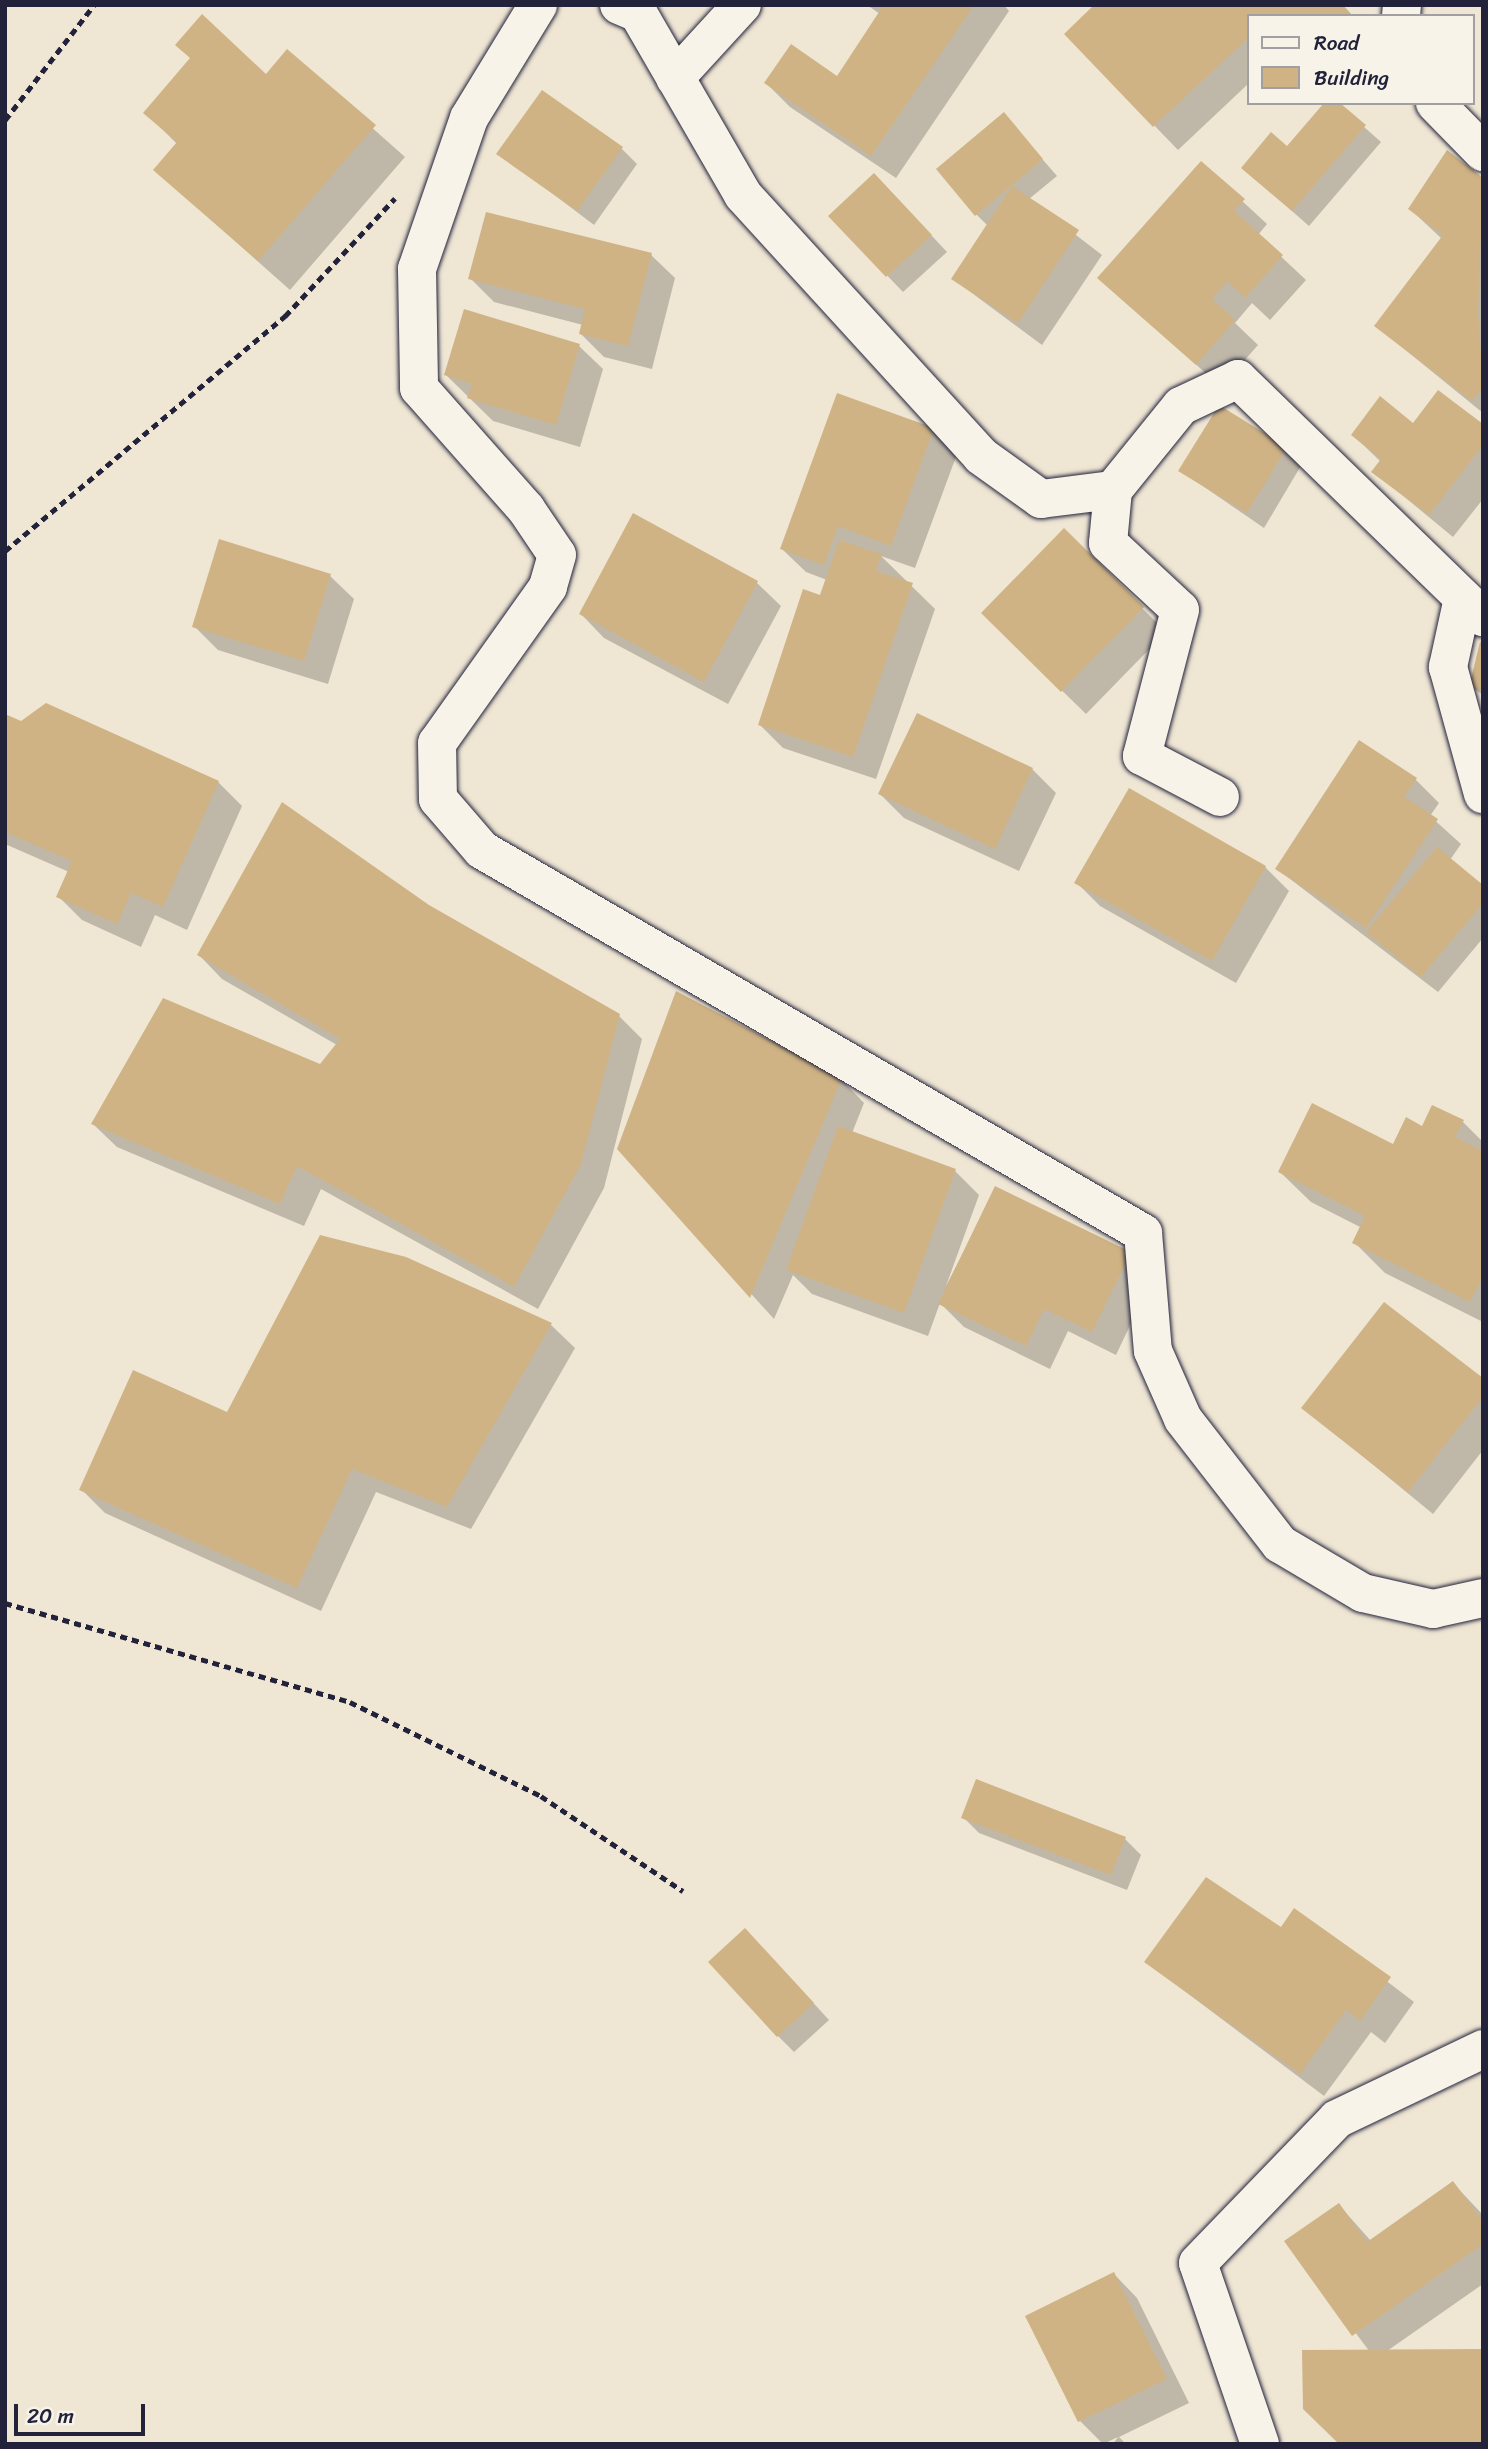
<!DOCTYPE html>
<style>
body{margin:0}
#map{position:relative;width:1488px;height:2449px;overflow:hidden;background:#efe6d4;font-family:Sriracha,sans-serif}
div>[style]{position:absolute}
.shadow>*{inset:0;background:#0003}
.building>*{inset:0;background:#cfb384}
.path>*{height:4.5px;margin-top:-2.25px;transform-origin:0;background:repeating-linear-gradient(90deg,#22223b 0 7px,transparent 0 12px)}
.roads{filter:drop-shadow(0 0 2px #22223b) drop-shadow(0 0 2px #22223b)}
.minor>*{height:38px;margin:-19px;padding:0 19px;transform-origin:19px;border-radius:19px;background:#f7f3e8}
span{translate:-50% -50%;white-space:nowrap;text-align:center;line-height:1.15;-webkit-text-stroke:5px #f7f3e8;paint-order:stroke}
.frame{position:absolute;inset:0;border:7px solid #22223b;pointer-events:none}
.legend{position:absolute;left:1247px;top:14px;width:228px;height:91px;box-sizing:border-box;background:#f7f3e8;border:2px solid #a29fa3;margin:0;padding:9px 12px;list-style:none;font-size:21px;color:#22223b}
.legend li{display:flex;align-items:center;gap:14px;height:35px}
.legend b{width:35px;border:2px solid #a29fa3}
.scale{position:absolute;left:14px;top:2404px;width:131px;height:32px;box-sizing:border-box;border:4px solid #22223b;border-top:0;padding-left:9px;font-size:21px;line-height:24px;white-space:nowrap;color:#22223b;-webkit-text-stroke:5px #f7f3e8;paint-order:stroke}
</style>
<div id="map">
<div class="shadow">
<div style="clip-path:polygon(867px 5px,1004px 5px,1009px 11px,896px 178px,790px 107px,766px 83px,837px 78px,880px 14px)"></div>
<div style="clip-path:polygon(1248px 16px,1248px 84px,1178px 150px,1066px 34px)"></div>
<div style="clip-path:polygon(287px 52px,405px 157px,290px 290px,155px 170px,177px 144px,145px 112px,192px 59px,266px 76px)"></div>
<div style="clip-path:polygon(1337px 103px,1381px 142px,1309px 226px,1243px 168px,1287px 148px)"></div>
<div style="clip-path:polygon(1004px 115px,1057px 176px,1029px 199px,1102px 255px,1042px 345px,953px 279px,988px 226px,976px 214px)"></div>
<div style="clip-path:polygon(621px 148px,637px 164px,594px 225px,499px 153px)"></div>
<div style="clip-path:polygon(1201px 163px,1267px 224px,1258px 235px,1306px 280px,1270px 320px,1252px 303px,1235px 323px,1258px 345px,1221px 387px,1100px 278px)"></div>
<div style="clip-path:polygon(1483px 180px,1483px 413px,1376px 326px,1442px 239px,1410px 209px)"></div>
<div style="clip-path:polygon(890px 191px,947px 252px,903px 292px,830px 216px)"></div>
<div style="clip-path:polygon(651px 255px,675px 278px,652px 369px,604px 357px,580px 333px,583px 325px,494px 302px,470px 278px)"></div>
<div style="clip-path:polygon(579px 346px,603px 369px,580px 447px,493px 421px,446px 375px)"></div>
<div style="clip-path:polygon(1414px 425px,1483px 426px,1483px 499px,1453px 537px,1373px 471px,1381px 462px,1353px 435px)"></div>
<div style="clip-path:polygon(933px 430px,957px 454px,915px 568px,881px 556px,935px 609px,876px 779px,783px 748px,760px 725px,827px 580px,806px 572px,782px 549px)"></div>
<div style="clip-path:polygon(1286px 448px,1302px 464px,1264px 528px,1181px 471px)"></div>
<div style="clip-path:polygon(634px 515px,757px 583px,781px 606px,728px 704px,604px 638px,581px 614px)"></div>
<div style="clip-path:polygon(1064px 530px,1166px 632px,1086px 714px,1007px 637px)"></div>
<div style="clip-path:polygon(330px 576px,354px 599px,328px 684px,218px 650px,194px 626px)"></div>
<div style="clip-path:polygon(1483px 645px,1483px 695px,1471px 687px)"></div>
<div style="clip-path:polygon(46px 705px,218px 782px,242px 806px,187px 930px,155px 915px,141px 947px,82px 920px,58px 896px,69px 872px,5px 844px,5px 716px,21px 723px)"></div>
<div style="clip-path:polygon(917px 716px,1032px 769px,1056px 793px,1019px 871px,904px 818px,880px 794px)"></div>
<div style="clip-path:polygon(1415px 779px,1439px 803px,1430px 816px,1461px 844px,1450px 860px,1483px 887px,1483px 938px,1438px 992px,1277px 869px)"></div>
<div style="clip-path:polygon(1265px 867px,1289px 891px,1236px 983px,1100px 906px,1077px 883px)"></div>
<div style="clip-path:polygon(428px 907px,618px 1015px,642px 1039px,604px 1188px,538px 1309px,321px 1189px,304px 1226px,117px 1147px,93px 1124px,321px 1066px,337px 1045px,222px 979px,199px 955px)"></div>
<div style="clip-path:polygon(841px 1079px,864px 1103px,852px 1133px,955px 1171px,979px 1195px,946px 1286px,996px 1189px,1153px 1277px,1116px 1355px,1068px 1331px,1050px 1369px,964px 1327px,940px 1303px,928px 1336px,812px 1294px,793px 1275px,774px 1319px,619px 1148px)"></div>
<div style="clip-path:polygon(1463px 1122px,1483px 1142px,1483px 1322px,1385px 1273px,1354px 1242px,1362px 1228px,1311px 1202px,1280px 1172px,1393px 1146px,1422px 1128px)"></div>
<div style="clip-path:polygon(551px 1325px,575px 1348px,471px 1529px,376px 1492px,321px 1611px,105px 1513px,81px 1489px)"></div>
<div style="clip-path:polygon(1483px 1381px,1483px 1450px,1433px 1514px,1304px 1408px)"></div>
<div style="clip-path:polygon(963px 1817px,1125px 1839px,1141px 1855px,1127px 1890px,979px 1833px)"></div>
<div style="clip-path:polygon(1295px 1911px,1414px 2002px,1385px 2043px,1371px 2032px,1324px 2096px,1146px 1962px,1281px 1929px)"></div>
<div style="clip-path:polygon(761px 1946px,829px 2020px,794px 2052px,778px 2036px)"></div>
<div style="clip-path:polygon(1453px 2183px,1483px 2215px,1483px 2284px,1387px 2351px,1370px 2352px,1287px 2242px,1339px 2205px,1371px 2241px)"></div>
<div style="clip-path:polygon(1114px 2274px,1137px 2298px,1189px 2403px,1119px 2437px,1126px 2444px,1113px 2444px,1118px 2437px,1103px 2444px,1080px 2421px)"></div>
</div>
<div class="building">
<div style="clip-path:polygon(875px 5px,974px 5px,871px 156px,764px 83px,791px 44px,837px 76px,881px 9px)"></div>
<div style="clip-path:polygon(1094px 5px,1343px 5px,1353px 16px,1248px 16px,1248px 38px,1153px 127px,1064px 34px)"></div>
<div style="clip-path:polygon(202px 14px,266px 74px,287px 49px,376px 125px,258px 261px,153px 170px,177px 142px,143px 113px,190px 58px,175px 45px)"></div>
<div style="clip-path:polygon(542px 90px,623px 147px,577px 211px,496px 154px)"></div>
<div style="clip-path:polygon(1324px 103px,1340px 103px,1366px 125px,1292px 211px,1241px 168px,1271px 132px,1287px 146px)"></div>
<div style="clip-path:polygon(1004px 112px,1043px 159px,975px 216px,936px 169px)"></div>
<div style="clip-path:polygon(1447px 150px,1483px 178px,1478px 311px,1483px 388px,1472px 401px,1374px 326px,1443px 235px,1408px 209px)"></div>
<div style="clip-path:polygon(1201px 161px,1245px 199px,1234px 211px,1283px 255px,1245px 298px,1227px 281px,1212px 299px,1235px 320px,1196px 365px,1097px 278px)"></div>
<div style="clip-path:polygon(874px 173px,932px 235px,886px 277px,828px 216px)"></div>
<div style="clip-path:polygon(1012px 186px,1079px 230px,1018px 323px,951px 279px)"></div>
<div style="clip-path:polygon(486px 212px,652px 253px,628px 346px,579px 334px,585px 309px,468px 279px)"></div>
<div style="clip-path:polygon(464px 309px,580px 344px,556px 425px,467px 398px,472px 384px,444px 375px)"></div>
<div style="clip-path:polygon(1438px 390px,1483px 424px,1483px 445px,1429px 515px,1371px 472px,1381px 459px,1351px 435px,1380px 396px,1413px 423px)"></div>
<div style="clip-path:polygon(837px 393px,934px 428px,891px 546px,838px 526px,824px 565px,780px 549px)"></div>
<div style="clip-path:polygon(1219px 405px,1287px 447px,1247px 513px,1178px 471px)"></div>
<div style="clip-path:polygon(633px 513px,758px 581px,704px 682px,579px 614px)"></div>
<div style="clip-path:polygon(1064px 528px,1144px 607px,1061px 692px,981px 613px)"></div>
<div style="clip-path:polygon(219px 539px,331px 574px,304px 661px,192px 627px)"></div>
<div style="clip-path:polygon(839px 540px,882px 554px,876px 571px,913px 583px,853px 757px,758px 725px,803px 589px,820px 595px)"></div>
<div style="clip-path:polygon(1480px 642px,1483px 643px,1483px 691px,1469px 687px)"></div>
<div style="clip-path:polygon(46px 703px,219px 781px,163px 907px,131px 893px,117px 924px,56px 897px,72px 861px,5px 832px,5px 714px,21px 721px)"></div>
<div style="clip-path:polygon(917px 713px,1033px 768px,995px 849px,878px 794px)"></div>
<div style="clip-path:polygon(1359px 740px,1417px 778px,1404px 797px,1438px 819px,1366px 928px,1275px 869px)"></div>
<div style="clip-path:polygon(1129px 788px,1266px 866px,1212px 961px,1074px 883px)"></div>
<div style="clip-path:polygon(282px 802px,429px 905px,620px 1014px,581px 1164px,514px 1287px,297px 1166px,280px 1204px,91px 1124px,163px 998px,320px 1064px,340px 1039px,197px 955px)"></div>
<div style="clip-path:polygon(1437px 847px,1483px 885px,1483px 903px,1421px 977px,1366px 932px)"></div>
<div style="clip-path:polygon(676px 991px,842px 1078px,750px 1298px,617px 1149px)"></div>
<div style="clip-path:polygon(1312px 1103px,1393px 1144px,1406px 1117px,1422px 1126px,1432px 1105px,1464px 1120px,1455px 1137px,1483px 1151px,1483px 1276px,1470px 1302px,1352px 1243px,1365px 1216px,1278px 1172px)"></div>
<div style="clip-path:polygon(838px 1126px,956px 1169px,904px 1313px,786px 1270px)"></div>
<div style="clip-path:polygon(995px 1186px,1131px 1252px,1092px 1332px,1044px 1309px,1026px 1346px,938px 1304px)"></div>
<div style="clip-path:polygon(320px 1235px,406px 1257px,552px 1323px,447px 1507px,352px 1469px,297px 1588px,79px 1490px,133px 1370px,227px 1412px)"></div>
<div style="clip-path:polygon(1384px 1302px,1483px 1378px,1483px 1397px,1408px 1492px,1301px 1408px)"></div>
<div style="clip-path:polygon(976px 1779px,1126px 1837px,1111px 1875px,961px 1818px)"></div>
<div style="clip-path:polygon(1206px 1877px,1281px 1927px,1294px 1908px,1391px 1977px,1360px 2021px,1346px 2010px,1300px 2074px,1144px 1962px)"></div>
<div style="clip-path:polygon(745px 1928px,814px 2003px,777px 2037px,708px 1962px)"></div>
<div style="clip-path:polygon(1453px 2181px,1483px 2222px,1483px 2244px,1352px 2336px,1284px 2241px,1339px 2203px,1367px 2242px)"></div>
<div style="clip-path:polygon(1114px 2272px,1167px 2379px,1078px 2422px,1025px 2316px)"></div>
<div style="clip-path:polygon(1483px 2349px,1483px 2444px,1339px 2444px,1303px 2409px,1302px 2350px)"></div>
</div>
<div class="path">
<div style="left:5px;top:120px;width:145px;rotate:-52.3deg"></div>
<div style="left:5px;top:551px;width:366px;rotate:-40deg"></div>
<div style="left:285px;top:316px;width:161px;rotate:-47deg"></div>
<div style="left:5px;top:1603px;width:359px;rotate:16deg"></div>
<div style="left:350px;top:1702px;width:213px;rotate:26.2deg"></div>
<div style="left:541px;top:1796px;width:171px;rotate:33.8deg"></div>
</div>
<div class="roads">
<div class="minor">
<div style="left:538px;top:5px;width:132px;rotate:121.4deg"></div>
<div style="left:469px;top:118px;width:160px;rotate:109deg"></div>
<div style="left:417px;top:269px;width:119px;rotate:89deg"></div>
<div style="left:419px;top:388px;width:162px;rotate:48.5deg"></div>
<div style="left:526px;top:509px;width:55px;rotate:56deg"></div>
<div style="left:557px;top:555px;width:33px;rotate:106deg"></div>
<div style="left:548px;top:587px;width:191px;rotate:125.4deg"></div>
<div style="left:437px;top:743px;width:56px;rotate:89deg"></div>
<div style="left:438px;top:799px;width:67px;rotate:49.2deg"></div>
<div style="left:482px;top:850px;width:764px;rotate:30.09deg"></div>
<div style="left:1143px;top:1233px;width:118px;rotate:85.2deg"></div>
<div style="left:1153px;top:1351px;width:74px;rotate:66.2deg"></div>
<div style="left:1183px;top:1419px;width:158px;rotate:52.2deg"></div>
<div style="left:1280px;top:1544px;width:96px;rotate:30.6deg"></div>
<div style="left:1363px;top:1593px;width:72px;rotate:12.9deg"></div>
<div style="left:1433px;top:1609px;width:51px;rotate:-12.4deg"></div>
<div style="left:619px;top:5px;width:21px;rotate:23deg"></div>
<div style="left:638px;top:13px;width:210px;rotate:60deg"></div>
<div style="left:743px;top:195px;width:353px;rotate:47.6deg"></div>
<div style="left:981px;top:456px;width:74px;rotate:35.6deg"></div>
<div style="left:1041px;top:499px;width:73px;rotate:-7.1deg"></div>
<div style="left:1113px;top:490px;width:108px;rotate:-51deg"></div>
<div style="left:1181px;top:406px;width:63px;rotate:-25.3deg"></div>
<div style="left:1238px;top:379px;width:342px;rotate:44.2deg"></div>
<div style="left:1401px;top:16px;width:11px;rotate:-85deg"></div>
<div style="left:675px;top:78px;width:99px;rotate:-47.5deg"></div>
<div style="left:1435px;top:103px;width:69px;rotate:45.6deg"></div>
<div style="left:1113px;top:490px;width:53px;rotate:95.4deg"></div>
<div style="left:1108px;top:543px;width:98px;rotate:42.9deg"></div>
<div style="left:1180px;top:610px;width:151px;rotate:104.6deg"></div>
<div style="left:1142px;top:756px;width:88px;rotate:27.7deg"></div>
<div style="left:1463px;top:598px;width:71px;rotate:102.3deg"></div>
<div style="left:1448px;top:667px;width:132px;rotate:74.6deg"></div>
<div style="left:1260px;top:2444px;width:191px;rotate:-108.9deg"></div>
<div style="left:1198px;top:2263px;width:200px;rotate:-46deg"></div>
<div style="left:1337px;top:2119px;width:162px;rotate:-25.6deg"></div>
</div>
</div>
<div class="frame"></div>
<ul class="legend">
<li><b style="height:9px;background:#f7f3e8"></b>Road</li>
<li><b style="height:19px;background:#cfb384"></b>Building</li>
</ul>
<div class="scale">20 m</div>
</div>
